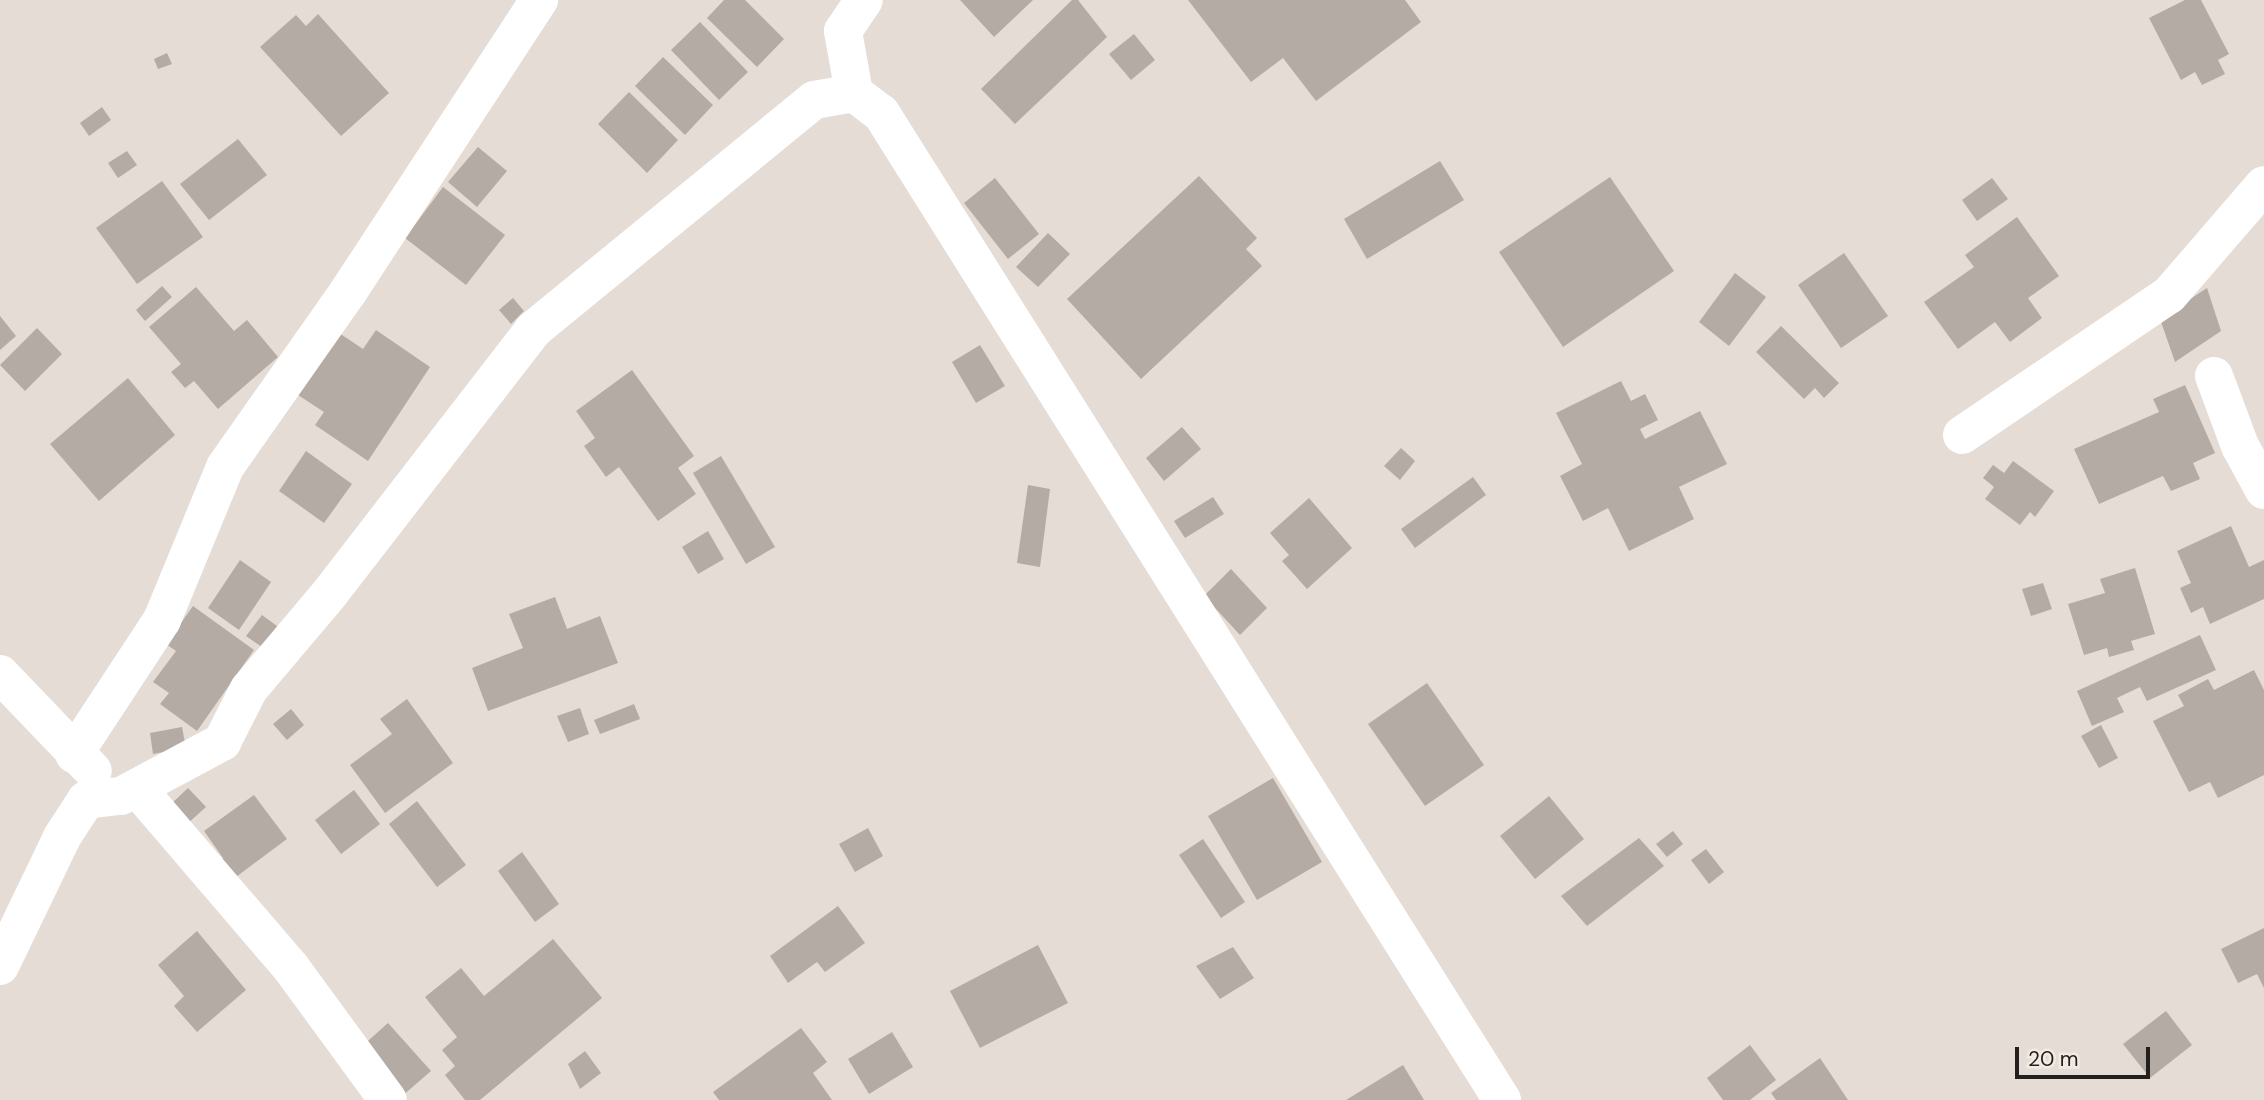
<!DOCTYPE html>
<style>
body{margin:0}
#map{position:relative;width:2264px;height:1100px;overflow:hidden;background:#e5dcd6;font-family:"DM Sans",sans-serif}
div>[style]{position:absolute}
.building>*{inset:0;background:#b4aba5}
.minor>*{height:38px;margin:-19px;padding:0 19px;transform-origin:19px;border-radius:19px;background:#fff}
span{translate:-50% -50%;white-space:nowrap;text-align:center;line-height:1.15;-webkit-text-stroke:7px #f2eae3;paint-order:stroke}
.scale{position:absolute;left:2015px;top:1047px;width:135px;height:32px;box-sizing:border-box;border:4px solid #221f1d;border-top:0;padding-left:9px;font-size:21px;line-height:24px;white-space:nowrap;color:#221f1d;-webkit-text-stroke:5px #f2eae3;paint-order:stroke}
</style>
<div id="map">
<div class="building">
<div style="clip-path:polygon(724px 0,745px 0,784px 39px,757px 67px,707px 18px)"></div>
<div style="clip-path:polygon(960px 0,1033px 0,994px 37px)"></div>
<div style="clip-path:polygon(1072px 0,1078px 0,1107px 37px,1015px 124px,981px 89px)"></div>
<div style="clip-path:polygon(1188px 0,1405px 0,1421px 22px,1316px 101px,1283px 58px,1251px 82px)"></div>
<div style="clip-path:polygon(2185px 0,2201px 0,2229px 54px,2218px 60px,2225px 74px,2202px 85px,2195px 72px,2181px 80px,2149px 18px)"></div>
<div style="clip-path:polygon(318px 14px,389px 93px,341px 136px,260px 47px,296px 15px,306px 26px)"></div>
<div style="clip-path:polygon(700px 22px,748px 72px,719px 100px,671px 50px)"></div>
<div style="clip-path:polygon(1134px 34px,1155px 60px,1131px 80px,1109px 54px)"></div>
<div style="clip-path:polygon(167px 53px,172px 64px,158px 69px,154px 59px)"></div>
<div style="clip-path:polygon(663px 57px,713px 105px,685px 135px,635px 86px)"></div>
<div style="clip-path:polygon(629px 92px,678px 140px,647px 173px,598px 124px)"></div>
<div style="clip-path:polygon(102px 107px,111px 120px,89px 136px,80px 123px)"></div>
<div style="clip-path:polygon(238px 139px,267px 175px,209px 220px,180px 184px)"></div>
<div style="clip-path:polygon(478px 147px,507px 171px,477px 207px,448px 182px)"></div>
<div style="clip-path:polygon(127px 151px,137px 165px,118px 178px,108px 163px)"></div>
<div style="clip-path:polygon(1440px 161px,1464px 200px,1367px 259px,1344px 219px)"></div>
<div style="clip-path:polygon(1199px 176px,1257px 238px,1246px 249px,1262px 266px,1141px 379px,1067px 299px)"></div>
<div style="clip-path:polygon(1610px 177px,1674px 271px,1563px 347px,1499px 252px)"></div>
<div style="clip-path:polygon(995px 178px,1039px 234px,1008px 259px,964px 203px)"></div>
<div style="clip-path:polygon(1992px 178px,2008px 199px,1977px 221px,1962px 200px)"></div>
<div style="clip-path:polygon(162px 181px,203px 237px,137px 284px,96px 228px)"></div>
<div style="clip-path:polygon(443px 187px,505px 235px,466px 285px,405px 238px)"></div>
<div style="clip-path:polygon(2017px 217px,2059px 276px,2028px 298px,2042px 318px,2010px 342px,1995px 322px,1958px 349px,1924px 302px,1974px 267px,1965px 255px)"></div>
<div style="clip-path:polygon(1048px 233px,1070px 254px,1038px 287px,1016px 267px)"></div>
<div style="clip-path:polygon(1844px 253px,1888px 316px,1841px 348px,1798px 285px)"></div>
<div style="clip-path:polygon(1735px 273px,1766px 297px,1729px 346px,1699px 322px)"></div>
<div style="clip-path:polygon(162px 286px,172px 297px,145px 321px,136px 310px)"></div>
<div style="clip-path:polygon(196px 287px,234px 331px,247px 320px,278px 357px,218px 409px,194px 381px,185px 388px,171px 372px,181px 364px,149px 327px)"></div>
<div style="clip-path:polygon(2207px 288px,2221px 331px,2175px 362px,2160px 319px)"></div>
<div style="clip-path:polygon(513px 298px,524px 311px,511px 324px,499px 310px)"></div>
<div style="clip-path:polygon(0 316px,16px 336px,0 350px)"></div>
<div style="clip-path:polygon(1781px 326px,1839px 383px,1824px 398px,1815px 388px,1804px 399px,1756px 352px)"></div>
<div style="clip-path:polygon(37px 328px,62px 354px,25px 391px,0 365px)"></div>
<div style="clip-path:polygon(376px 330px,430px 367px,368px 461px,315px 425px,324px 412px,295px 393px,336px 331px,363px 349px)"></div>
<div style="clip-path:polygon(980px 345px,1005px 386px,976px 403px,952px 362px)"></div>
<div style="clip-path:polygon(632px 370px,694px 456px,678px 468px,696px 494px,658px 521px,619px 467px,606px 477px,584px 446px,595px 438px,576px 411px)"></div>
<div style="clip-path:polygon(128px 378px,175px 435px,99px 501px,50px 444px)"></div>
<div style="clip-path:polygon(1621px 381px,1631px 401px,1645px 394px,1658px 420px,1640px 429px,1645px 439px,1700px 411px,1727px 464px,1679px 487px,1694px 519px,1629px 551px,1608px 508px,1583px 521px,1560px 476px,1582px 464px,1556px 413px)"></div>
<div style="clip-path:polygon(2185px 385px,2215px 453px,2193px 463px,2200px 479px,2171px 491px,2163px 476px,2099px 504px,2074px 449px,2159px 412px,2153px 399px)"></div>
<div style="clip-path:polygon(1182px 427px,1201px 449px,1164px 481px,1146px 458px)"></div>
<div style="clip-path:polygon(1401px 448px,1415px 461px,1400px 480px,1384px 466px)"></div>
<div style="clip-path:polygon(306px 451px,352px 484px,324px 523px,279px 491px)"></div>
<div style="clip-path:polygon(721px 456px,775px 547px,746px 564px,693px 473px)"></div>
<div style="clip-path:polygon(2013px 461px,2054px 491px,2035px 517px,2030px 512px,2020px 525px,1985px 499px,1994px 487px,1983px 478px,1993px 465px,2004px 473px)"></div>
<div style="clip-path:polygon(1473px 477px,1486px 495px,1415px 548px,1401px 529px)"></div>
<div style="clip-path:polygon(1028px 485px,1050px 489px,1040px 567px,1017px 563px)"></div>
<div style="clip-path:polygon(1213px 497px,1224px 514px,1185px 538px,1174px 521px)"></div>
<div style="clip-path:polygon(1309px 498px,1352px 548px,1307px 589px,1282px 561px,1289px 555px,1270px 533px)"></div>
<div style="clip-path:polygon(2231px 526px,2249px 567px,2264px 560px,2264px 599px,2210px 624px,2203px 607px,2191px 613px,2180px 588px,2191px 583px,2177px 551px)"></div>
<div style="clip-path:polygon(708px 531px,724px 559px,698px 574px,682px 547px)"></div>
<div style="clip-path:polygon(240px 560px,271px 582px,239px 630px,208px 608px)"></div>
<div style="clip-path:polygon(2135px 568px,2155px 634px,2131px 641px,2134px 650px,2109px 657px,2107px 648px,2084px 655px,2068px 604px,2105px 593px,2100px 579px)"></div>
<div style="clip-path:polygon(1231px 569px,1267px 608px,1240px 635px,1204px 596px)"></div>
<div style="clip-path:polygon(2043px 583px,2052px 609px,2031px 616px,2022px 589px)"></div>
<div style="clip-path:polygon(555px 597px,567px 629px,600px 616px,618px 663px,488px 711px,472px 668px,523px 648px,509px 614px)"></div>
<div style="clip-path:polygon(193px 606px,254px 650px,197px 731px,160px 704px,169px 693px,153px 682px,176px 651px,166px 644px)"></div>
<div style="clip-path:polygon(262px 615px,284px 631px,269px 652px,246px 636px)"></div>
<div style="clip-path:polygon(2200px 635px,2216px 670px,2147px 701px,2140px 687px,2117px 698px,2124px 712px,2092px 726px,2077px 691px)"></div>
<div style="clip-path:polygon(2254px 670px,2264px 690px,2264px 775px,2218px 798px,2210px 782px,2189px 792px,2153px 721px,2184px 706px,2178px 695px,2208px 679px,2214px 690px)"></div>
<div style="clip-path:polygon(1427px 683px,1484px 765px,1425px 806px,1368px 724px)"></div>
<div style="clip-path:polygon(407px 699px,453px 763px,385px 813px,350px 765px,392px 734px,380px 719px)"></div>
<div style="clip-path:polygon(634px 704px,640px 719px,600px 734px,594px 720px)"></div>
<div style="clip-path:polygon(580px 708px,589px 734px,568px 742px,557px 716px)"></div>
<div style="clip-path:polygon(291px 709px,304px 725px,287px 740px,273px 724px)"></div>
<div style="clip-path:polygon(2101px 725px,2118px 758px,2099px 768px,2081px 736px)"></div>
<div style="clip-path:polygon(182px 727px,186px 748px,153px 754px,150px 733px)"></div>
<div style="clip-path:polygon(1273px 778px,1322px 862px,1257px 900px,1208px 816px)"></div>
<div style="clip-path:polygon(188px 788px,206px 807px,187px 824px,170px 805px)"></div>
<div style="clip-path:polygon(354px 790px,380px 824px,341px 854px,315px 820px)"></div>
<div style="clip-path:polygon(254px 795px,287px 839px,232px 880px,221px 866px,223px 858px,204px 831px)"></div>
<div style="clip-path:polygon(1549px 796px,1584px 839px,1535px 879px,1500px 836px)"></div>
<div style="clip-path:polygon(417px 801px,466px 865px,437px 887px,389px 824px)"></div>
<div style="clip-path:polygon(868px 828px,883px 856px,855px 872px,839px 844px)"></div>
<div style="clip-path:polygon(1673px 831px,1683px 844px,1667px 857px,1656px 844px)"></div>
<div style="clip-path:polygon(1639px 838px,1664px 866px,1587px 926px,1561px 896px)"></div>
<div style="clip-path:polygon(1203px 839px,1245px 902px,1221px 918px,1179px 855px)"></div>
<div style="clip-path:polygon(1706px 849px,1724px 872px,1709px 884px,1691px 860px)"></div>
<div style="clip-path:polygon(522px 852px,559px 904px,535px 922px,498px 871px)"></div>
<div style="clip-path:polygon(838px 906px,865px 943px,825px 972px,817px 962px,788px 983px,770px 956px)"></div>
<div style="clip-path:polygon(2264px 928px,2264px 988px,2257px 974px,2238px 983px,2221px 949px)"></div>
<div style="clip-path:polygon(197px 931px,246px 990px,197px 1032px,174px 1006px,184px 996px,158px 965px)"></div>
<div style="clip-path:polygon(553px 939px,602px 998px,480px 1100px,465px 1100px,445px 1075px,455px 1066px,442px 1050px,457px 1037px,425px 997px,461px 968px,484px 996px)"></div>
<div style="clip-path:polygon(1038px 945px,1068px 1003px,980px 1048px,950px 991px)"></div>
<div style="clip-path:polygon(1233px 947px,1254px 978px,1220px 999px,1196px 966px)"></div>
<div style="clip-path:polygon(2166px 1011px,2192px 1045px,2150px 1078px,2123px 1044px)"></div>
<div style="clip-path:polygon(388px 1023px,431px 1071px,401px 1097px,359px 1049px)"></div>
<div style="clip-path:polygon(801px 1028px,827px 1062px,813px 1073px,832px 1100px,719px 1100px,713px 1092px)"></div>
<div style="clip-path:polygon(892px 1032px,913px 1067px,869px 1094px,848px 1059px)"></div>
<div style="clip-path:polygon(1750px 1045px,1776px 1080px,1750px 1100px,1723px 1100px,1707px 1078px)"></div>
<div style="clip-path:polygon(585px 1051px,601px 1073px,580px 1089px,568px 1064px)"></div>
<div style="clip-path:polygon(1820px 1058px,1848px 1100px,1776px 1100px,1771px 1093px)"></div>
<div style="clip-path:polygon(1403px 1065px,1424px 1100px,1346px 1100px)"></div>
</div>
<div class="minor">
<div style="left:854px;top:93px;width:63px;rotate:-100.1deg"></div>
<div style="left:843px;top:31px;width:37px;rotate:-56deg"></div>
<div style="left:2214px;top:376px;width:75px;rotate:69.6deg"></div>
<div style="left:2240px;top:446px;width:50px;rotate:61.4deg"></div>
<div style="left:1962px;top:435px;width:250px;rotate:-34.1deg"></div>
<div style="left:2169px;top:295px;width:145px;rotate:-49.2deg"></div>
<div style="left:0;top:674px;width:134px;rotate:46.2deg"></div>
<div style="left:74px;top:754px;width:160px;rotate:-56.7deg"></div>
<div style="left:162px;top:620px;width:165px;rotate:-67.6deg"></div>
<div style="left:225px;top:467px;width:214px;rotate:-54.9deg"></div>
<div style="left:348px;top:292px;width:349px;rotate:-56.8deg"></div>
<div style="left:137px;top:788px;width:238px;rotate:49.4deg"></div>
<div style="left:292px;top:969px;width:162px;rotate:53.8deg"></div>
<div style="left:0;top:966px;width:143px;rotate:-64.3deg"></div>
<div style="left:62px;top:837px;width:44px;rotate:-57deg"></div>
<div style="left:86px;top:800px;width:35px;rotate:-7deg"></div>
<div style="left:121px;top:796px;width:115px;rotate:-28.1deg"></div>
<div style="left:222px;top:742px;width:59px;rotate:-63deg"></div>
<div style="left:249px;top:689px;width:126px;rotate:-49.8deg"></div>
<div style="left:330px;top:593px;width:332px;rotate:-52.3deg"></div>
<div style="left:533px;top:330px;width:363px;rotate:-39.3deg"></div>
<div style="left:814px;top:100px;width:41px;rotate:-9.9deg"></div>
<div style="left:854px;top:93px;width:34px;rotate:37deg"></div>
<div style="left:881px;top:113px;width:1166px;rotate:57.82deg"></div>
</div>
<div class="scale">20 m</div>
</div>
